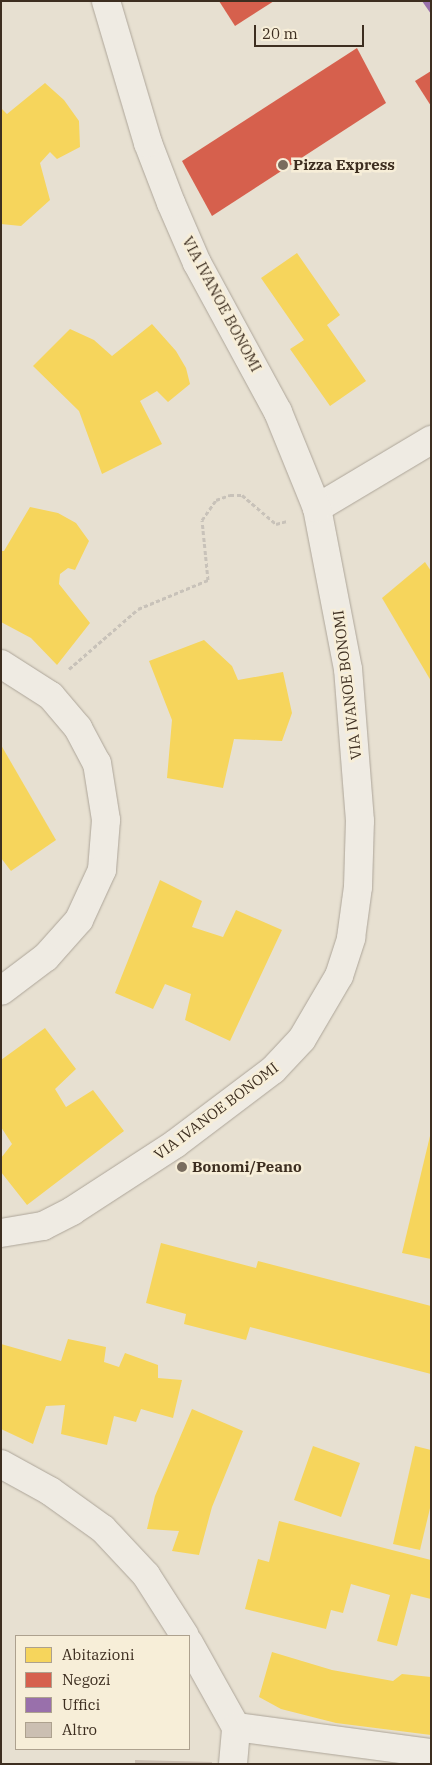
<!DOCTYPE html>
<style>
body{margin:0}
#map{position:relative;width:432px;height:1765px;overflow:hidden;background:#e7e0d1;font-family:"IBM Plex Serif",serif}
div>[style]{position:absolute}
.homes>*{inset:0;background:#f6d55c}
.shops>*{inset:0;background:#d6604d}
.offices>*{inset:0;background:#9970ab}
.building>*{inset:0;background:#cbbfb2}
.path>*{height:3px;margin-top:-1.5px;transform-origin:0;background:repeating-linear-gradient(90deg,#c8c2b9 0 4px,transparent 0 6.5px)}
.roads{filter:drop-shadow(0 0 1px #ada599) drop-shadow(0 0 1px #ada599)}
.street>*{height:28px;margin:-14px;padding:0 14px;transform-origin:14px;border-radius:14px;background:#efebe3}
.dots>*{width:14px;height:14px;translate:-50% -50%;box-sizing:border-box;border:2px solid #f7eed8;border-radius:50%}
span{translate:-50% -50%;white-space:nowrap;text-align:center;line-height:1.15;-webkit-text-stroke:5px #f7eed8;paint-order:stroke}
.poi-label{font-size:15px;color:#3d2e20;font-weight:700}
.left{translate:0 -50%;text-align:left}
.street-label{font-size:15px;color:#3d2e20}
.frame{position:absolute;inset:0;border:2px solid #3d2e20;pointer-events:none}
.legend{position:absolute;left:15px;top:1635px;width:175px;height:115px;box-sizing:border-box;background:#f7eed8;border:1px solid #ada18e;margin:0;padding:6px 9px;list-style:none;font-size:15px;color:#3d2e20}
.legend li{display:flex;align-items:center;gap:10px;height:25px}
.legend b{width:25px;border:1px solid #ada18e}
.scale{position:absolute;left:254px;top:25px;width:110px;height:22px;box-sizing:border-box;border:2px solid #3d2e20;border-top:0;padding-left:6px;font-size:15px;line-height:18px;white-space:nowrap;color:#3d2e20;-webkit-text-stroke:4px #f7eed8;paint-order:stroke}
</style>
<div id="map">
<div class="homes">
<div style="clip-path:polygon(45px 83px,64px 100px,79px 121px,80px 147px,57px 159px,50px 152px,40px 163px,50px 200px,21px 226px,1px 224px,1px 108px,7px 114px)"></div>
<div style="clip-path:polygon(297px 253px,340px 315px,327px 325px,366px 381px,330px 406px,290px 349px,304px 340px,261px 278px)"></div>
<div style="clip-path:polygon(152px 324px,176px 351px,186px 368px,190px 384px,168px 402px,157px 391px,140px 401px,162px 444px,102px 474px,79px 411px,33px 366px,70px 329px,94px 340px,112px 356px)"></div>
<div style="clip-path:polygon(30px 507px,58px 513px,76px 523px,89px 541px,75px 570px,68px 568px,60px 574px,59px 584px,90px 623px,57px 665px,31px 638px,1px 622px,1px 551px,4px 551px)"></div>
<div style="clip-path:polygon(425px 562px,431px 571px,431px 681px,382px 598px)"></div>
<div style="clip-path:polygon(204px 640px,232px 666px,238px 680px,283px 672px,292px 713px,282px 741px,234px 739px,223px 788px,167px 778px,172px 720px,149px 661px)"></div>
<div style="clip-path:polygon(1px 745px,56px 840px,11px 871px,1px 858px)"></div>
<div style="clip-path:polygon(160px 880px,202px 901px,192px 927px,223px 937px,236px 910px,282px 930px,230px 1041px,185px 1020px,191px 994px,165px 984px,153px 1009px,115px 993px)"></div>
<div style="clip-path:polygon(45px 1028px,76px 1069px,55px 1089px,66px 1107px,93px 1090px,124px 1131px,27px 1205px,1px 1172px,1px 1158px,12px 1144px,1px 1127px,1px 1060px)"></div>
<div style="clip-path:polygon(430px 1136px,431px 1137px,431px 1259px,402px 1253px)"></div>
<div style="clip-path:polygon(161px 1243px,256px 1268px,258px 1261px,431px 1306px,431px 1374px,250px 1327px,246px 1340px,184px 1324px,186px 1314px,146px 1303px)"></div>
<div style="clip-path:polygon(68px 1339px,106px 1347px,104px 1362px,119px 1367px,125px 1353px,158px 1365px,158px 1378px,182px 1380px,173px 1418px,141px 1409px,136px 1422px,114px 1416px,107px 1445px,61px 1434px,65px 1405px,46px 1406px,33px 1444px,1px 1429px,1px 1344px,61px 1361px)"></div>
<div style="clip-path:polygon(192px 1409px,243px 1431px,212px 1507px,199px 1555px,172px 1551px,179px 1531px,147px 1529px,155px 1496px)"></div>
<div style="clip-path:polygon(313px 1446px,360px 1463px,341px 1517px,294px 1500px)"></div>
<div style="clip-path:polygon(415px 1446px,431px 1450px,431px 1504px,420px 1550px,393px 1544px)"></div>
<div style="clip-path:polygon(279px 1521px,431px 1560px,431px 1599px,411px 1594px,397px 1646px,377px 1641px,390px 1595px,351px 1584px,343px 1613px,331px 1610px,326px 1629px,245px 1609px,258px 1559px,269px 1562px)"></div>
<div style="clip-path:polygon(272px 1652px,332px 1670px,393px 1681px,402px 1674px,431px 1677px,431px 1735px,336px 1723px,281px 1709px,259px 1697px)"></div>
</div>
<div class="shops">
<div style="clip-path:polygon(219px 1px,274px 1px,235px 26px)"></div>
<div style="clip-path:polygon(357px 48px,386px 103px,212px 216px,182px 161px)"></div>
<div style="clip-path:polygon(431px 71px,431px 106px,415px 81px)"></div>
</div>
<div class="offices">
<div style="clip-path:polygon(422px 1px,431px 1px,431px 14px)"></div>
</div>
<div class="building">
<div style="clip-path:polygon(135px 1760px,212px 1762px,212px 1764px,135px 1764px)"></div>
</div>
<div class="path">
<div style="left:69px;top:669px;width:91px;rotate:-41deg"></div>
<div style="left:138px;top:609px;width:76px;rotate:-22.5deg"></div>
<div style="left:208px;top:580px;width:60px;rotate:-95.7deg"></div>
<div style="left:202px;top:520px;width:24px;rotate:-55deg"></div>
<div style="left:216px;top:500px;width:15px;rotate:-20deg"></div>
<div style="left:230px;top:495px;width:12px"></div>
<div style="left:242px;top:495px;width:45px;rotate:40.5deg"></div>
<div style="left:276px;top:524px;width:11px;rotate:-15deg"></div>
</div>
<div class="roads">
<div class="street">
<div style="left:317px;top:508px;width:133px;rotate:-30.8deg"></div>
<div style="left:1px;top:664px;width:59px;rotate:32.6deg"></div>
<div style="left:51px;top:696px;width:42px;rotate:49.8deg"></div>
<div style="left:78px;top:728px;width:40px;rotate:62deg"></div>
<div style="left:97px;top:763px;width:58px;rotate:81deg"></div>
<div style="left:106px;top:820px;width:50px;rotate:94.6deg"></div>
<div style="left:102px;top:870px;width:55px;rotate:114.7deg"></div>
<div style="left:79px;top:920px;width:50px;rotate:131.7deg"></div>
<div style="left:46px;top:957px;width:56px;rotate:142.9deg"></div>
<div style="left:1px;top:1233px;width:43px;rotate:-9.5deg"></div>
<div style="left:43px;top:1226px;width:33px;rotate:-27deg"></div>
<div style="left:72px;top:1211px;width:123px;rotate:-33deg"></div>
<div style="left:175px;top:1144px;width:123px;rotate:-37.1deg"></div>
<div style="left:273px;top:1070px;width:42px;rotate:-46.9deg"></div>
<div style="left:302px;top:1039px;width:73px;rotate:-59.6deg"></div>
<div style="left:339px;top:976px;width:40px;rotate:-72deg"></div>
<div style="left:351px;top:938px;width:51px;rotate:-82.2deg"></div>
<div style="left:358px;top:887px;width:66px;rotate:-88.3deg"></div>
<div style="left:360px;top:821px;width:152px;rotate:-94.5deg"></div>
<div style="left:348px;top:669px;width:164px;rotate:-100.9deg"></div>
<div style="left:317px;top:508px;width:104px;rotate:-112.1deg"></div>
<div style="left:278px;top:412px;width:170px;rotate:-118.5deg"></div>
<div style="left:197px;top:263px;width:65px;rotate:-113.4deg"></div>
<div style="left:171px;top:203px;width:64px;rotate:-111deg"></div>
<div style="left:148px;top:143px;width:148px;rotate:-106.5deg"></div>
<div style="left:1px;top:1464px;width:56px;rotate:28.9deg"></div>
<div style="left:50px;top:1491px;width:65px;rotate:35.6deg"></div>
<div style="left:103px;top:1529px;width:63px;rotate:46.9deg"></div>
<div style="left:146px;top:1575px;width:72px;rotate:57.4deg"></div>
<div style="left:189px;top:1643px;width:96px;rotate:60.8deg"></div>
<div style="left:236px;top:1727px;width:197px;rotate:7.6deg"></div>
<div style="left:233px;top:1764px;width:37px;rotate:-85deg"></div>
</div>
</div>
<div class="dots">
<div style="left:283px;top:165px;background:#786c5e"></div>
<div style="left:182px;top:1167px;background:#786c5e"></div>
</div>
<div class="poi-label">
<span class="left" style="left:293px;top:165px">Pizza Express</span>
<span class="left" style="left:192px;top:1167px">Bonomi/Peano</span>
</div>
<div class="street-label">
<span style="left:222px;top:304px;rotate:62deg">VIA IVANOE BONOMI</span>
<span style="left:347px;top:685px;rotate:-97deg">VIA IVANOE BONOMI</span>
<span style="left:216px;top:1111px;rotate:-37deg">VIA IVANOE BONOMI</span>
</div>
<div class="frame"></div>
<ul class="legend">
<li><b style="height:14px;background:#f6d55c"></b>Abitazioni</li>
<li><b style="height:14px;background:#d6604d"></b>Negozi</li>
<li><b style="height:14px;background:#9970ab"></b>Uffici</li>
<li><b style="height:14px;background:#cbbfb2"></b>Altro</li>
</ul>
<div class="scale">20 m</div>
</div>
